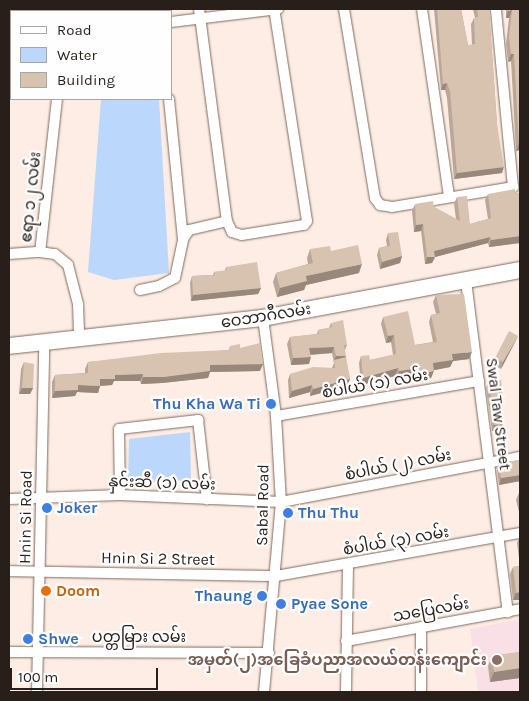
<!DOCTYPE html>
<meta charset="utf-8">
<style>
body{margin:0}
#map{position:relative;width:529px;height:701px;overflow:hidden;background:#fdede4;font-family:Karla,"Noto Sans Myanmar",sans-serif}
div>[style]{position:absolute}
.education>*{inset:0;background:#f9dfe6}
.water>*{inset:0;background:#bbd7fb}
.roads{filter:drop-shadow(0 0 1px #80695c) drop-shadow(0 0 1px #80695c)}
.minor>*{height:10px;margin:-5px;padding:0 5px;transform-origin:5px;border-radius:5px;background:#fff}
.primary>*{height:16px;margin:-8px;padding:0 8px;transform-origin:8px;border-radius:8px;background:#fff}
.wall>*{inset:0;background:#baa797}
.shaded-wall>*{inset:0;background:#97887b}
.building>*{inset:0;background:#d8c2b0}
.dots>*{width:14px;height:14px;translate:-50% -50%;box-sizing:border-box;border:2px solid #fefefe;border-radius:50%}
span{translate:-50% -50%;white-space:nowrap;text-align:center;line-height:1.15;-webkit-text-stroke:4.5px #fefefe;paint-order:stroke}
.street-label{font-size:16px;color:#291f1a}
.shop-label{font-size:16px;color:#366cbe;font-weight:700}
.right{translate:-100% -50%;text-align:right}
.left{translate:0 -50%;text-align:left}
.food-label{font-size:16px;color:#c56008;font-weight:700}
.education-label{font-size:16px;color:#785e54;font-weight:700}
.frame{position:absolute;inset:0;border:10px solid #291f1a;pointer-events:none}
.legend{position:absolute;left:10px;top:10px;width:162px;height:90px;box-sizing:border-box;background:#fefefe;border:1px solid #a9a5a3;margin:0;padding:6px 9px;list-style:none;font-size:15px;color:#291f1a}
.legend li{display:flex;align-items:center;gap:10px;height:25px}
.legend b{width:25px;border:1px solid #a9a5a3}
.scale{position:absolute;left:10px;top:668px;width:148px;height:22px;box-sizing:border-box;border:2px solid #291f1a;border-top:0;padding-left:6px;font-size:15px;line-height:18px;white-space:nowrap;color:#291f1a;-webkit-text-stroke:4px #fefefe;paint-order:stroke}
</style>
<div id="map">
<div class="education">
<div style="clip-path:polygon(520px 619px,520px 692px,478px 692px,470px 629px)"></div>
</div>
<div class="water">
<div style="clip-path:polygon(101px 99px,159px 99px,169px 273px,114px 280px,88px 272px)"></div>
<div style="clip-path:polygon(190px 432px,191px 480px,128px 483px,129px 439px)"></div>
</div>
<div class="roads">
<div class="minor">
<div style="left:199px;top:9px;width:214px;rotate:82.5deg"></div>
<div style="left:227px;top:221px;width:12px;rotate:66deg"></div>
<div style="left:232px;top:232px;width:10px;rotate:17deg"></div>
<div style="left:242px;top:235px;width:63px;rotate:-9.2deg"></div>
<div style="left:304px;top:225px;width:5px;rotate:-53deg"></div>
<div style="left:307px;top:221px;width:215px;rotate:-98.8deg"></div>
<div style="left:344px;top:9px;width:192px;rotate:80.7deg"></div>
<div style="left:375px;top:198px;width:9px;rotate:54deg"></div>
<div style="left:380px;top:205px;width:12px;rotate:9deg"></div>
<div style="left:392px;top:207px;width:123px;rotate:-9.4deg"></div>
<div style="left:513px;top:187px;width:179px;rotate:-95.5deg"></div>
<div style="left:422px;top:9px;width:189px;rotate:81.8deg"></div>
<div style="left:65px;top:11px;width:2px;rotate:-63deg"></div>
<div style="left:171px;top:22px;width:108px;rotate:-6.9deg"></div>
<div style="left:9px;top:38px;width:2px"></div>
<div style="left:57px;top:99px;width:154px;rotate:96.3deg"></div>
<div style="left:40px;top:252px;width:15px;rotate:8deg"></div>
<div style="left:55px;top:254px;width:17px;rotate:40deg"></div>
<div style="left:68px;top:265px;width:40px;rotate:75.6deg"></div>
<div style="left:78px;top:304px;width:35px;rotate:88deg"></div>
<div style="left:169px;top:99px;width:141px;rotate:84.3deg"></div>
<div style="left:9px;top:254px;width:31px;rotate:-4deg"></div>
<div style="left:466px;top:281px;width:334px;rotate:82.8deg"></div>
<div style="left:140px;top:290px;width:19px;rotate:-12deg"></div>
<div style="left:159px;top:286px;width:18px;rotate:-27deg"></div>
<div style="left:175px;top:278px;width:40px;rotate:-78deg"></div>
<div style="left:183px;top:239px;width:11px;rotate:-56deg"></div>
<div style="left:189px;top:230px;width:39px;rotate:-13deg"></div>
<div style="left:263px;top:318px;width:99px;rotate:82.4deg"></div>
<div style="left:276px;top:416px;width:86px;rotate:86.7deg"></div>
<div style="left:281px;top:502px;width:191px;rotate:95.1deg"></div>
<div style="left:276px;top:416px;width:206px;rotate:-9.8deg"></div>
<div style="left:120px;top:495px;width:66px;rotate:-90.9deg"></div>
<div style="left:119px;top:429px;width:80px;rotate:-6.5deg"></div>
<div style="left:198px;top:420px;width:80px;rotate:83.5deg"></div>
<div style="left:9px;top:499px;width:111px;rotate:-2.1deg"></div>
<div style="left:120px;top:495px;width:161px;rotate:2.5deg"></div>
<div style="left:281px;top:502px;width:243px;rotate:-10.7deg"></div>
<div style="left:9px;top:571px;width:267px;rotate:1.1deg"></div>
<div style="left:276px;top:576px;width:248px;rotate:-10deg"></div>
<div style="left:346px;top:641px;width:177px;rotate:-10.4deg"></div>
<div style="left:9px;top:652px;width:260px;rotate:0.2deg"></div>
<div style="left:37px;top:692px;width:348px;rotate:-88.8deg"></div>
<div style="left:346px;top:692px;width:128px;rotate:-89.1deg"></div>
<div style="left:421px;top:692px;width:65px;rotate:-90deg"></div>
</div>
<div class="primary">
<div style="left:9px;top:346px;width:256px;rotate:-6.3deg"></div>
<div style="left:263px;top:318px;width:261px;rotate:-10.6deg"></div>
</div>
</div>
<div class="wall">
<div style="clip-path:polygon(434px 9px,461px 9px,468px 45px,472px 45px,471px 24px,474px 18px,475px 18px,473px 9px,489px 9px,497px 124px,502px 173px,454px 179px,447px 98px,445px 90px,441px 90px)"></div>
<div style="clip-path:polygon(506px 9px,520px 9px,520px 153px,520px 150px,516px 151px,511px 61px,508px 62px,506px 44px,509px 18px,506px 18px)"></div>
<div style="clip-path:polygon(520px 193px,520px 243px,489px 247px,488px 243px,435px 257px,432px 263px,425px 264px,421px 231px,414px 232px,412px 211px,415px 204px,434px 207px,456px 219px,454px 204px,457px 197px,470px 224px,488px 219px,485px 200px,488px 194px)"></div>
<div style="clip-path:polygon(388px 233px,402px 256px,400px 263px,380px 269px,377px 255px,379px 248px,387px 246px,386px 240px)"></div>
<div style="clip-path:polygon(310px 249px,331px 251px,359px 273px,306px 285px,304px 290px,277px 297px,273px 282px,276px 273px,308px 264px,307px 258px)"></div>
<div style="clip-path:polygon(226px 267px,261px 288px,258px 294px,191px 301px,190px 283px,192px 276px,213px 275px,214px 272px,225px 271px)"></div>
<div style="clip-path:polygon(436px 295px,469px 359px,453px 361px,450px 367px,434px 370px,431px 378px,416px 382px,415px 375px,396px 379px,395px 376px,361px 385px,359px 363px,361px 356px,370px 360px,393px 355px,391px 342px,386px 343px,381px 324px,383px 317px,415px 345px,433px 342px,429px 322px,431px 315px,436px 314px,433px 302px)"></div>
<div style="clip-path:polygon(331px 323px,347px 345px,345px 350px,345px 357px,350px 379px,347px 386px,310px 396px,310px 392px,289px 398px,288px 380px,290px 374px,332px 368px,334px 363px,332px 353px,310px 355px,309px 364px,291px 365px,287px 344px,290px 337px,317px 334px,318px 330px,329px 328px)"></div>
<div style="clip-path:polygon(518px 336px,515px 342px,501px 369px,492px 364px,495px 358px)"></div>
<div style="clip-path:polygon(230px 346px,240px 348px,260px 371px,210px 372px,208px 378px,162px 383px,141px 384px,140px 381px,114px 381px,112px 385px,100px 386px,98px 393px,77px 392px,75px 396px,52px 398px,52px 382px,55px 375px,85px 373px,85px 369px,88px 362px,229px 350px)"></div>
<div style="clip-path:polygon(24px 362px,33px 388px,30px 394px,19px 394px,21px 369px)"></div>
<div style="clip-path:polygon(489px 381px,504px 403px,501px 409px,503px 424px,500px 431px,492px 431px,486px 388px)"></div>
<div style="clip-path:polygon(520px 460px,520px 481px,499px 485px,497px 470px,499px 463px)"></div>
<div style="clip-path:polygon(519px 493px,520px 493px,520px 516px,516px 500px)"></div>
<div style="clip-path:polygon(520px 535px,520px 600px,513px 600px,510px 574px,513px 567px,520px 566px,517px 543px)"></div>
<div style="clip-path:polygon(520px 652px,520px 678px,490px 682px,488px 666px,492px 656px)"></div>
</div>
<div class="shaded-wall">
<div style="clip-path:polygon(512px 10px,509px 18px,506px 18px,508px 11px)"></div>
<div style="clip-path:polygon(511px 54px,514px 54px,511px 61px,508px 62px)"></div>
<div style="clip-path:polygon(447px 83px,445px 90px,441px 90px,443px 84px)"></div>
<div style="clip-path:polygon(519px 144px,520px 144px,520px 150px,516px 151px)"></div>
<div style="clip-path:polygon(504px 167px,502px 173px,454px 179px,457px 173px)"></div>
<div style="clip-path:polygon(423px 224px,421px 231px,414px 232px,416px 225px)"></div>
<div style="clip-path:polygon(520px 236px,520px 243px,489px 247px,491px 240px)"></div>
<div style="clip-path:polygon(490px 237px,488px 243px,435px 257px,432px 263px,425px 264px,427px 257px,434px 251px)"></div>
<div style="clip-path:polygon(402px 256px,400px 263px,380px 269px,382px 262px)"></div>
<div style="clip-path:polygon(362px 264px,359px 273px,306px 285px,304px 290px,277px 297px,280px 288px,306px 276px)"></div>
<div style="clip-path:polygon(261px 288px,258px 294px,191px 301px,193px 295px)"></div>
<div style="clip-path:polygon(394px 335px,391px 342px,386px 343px,388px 336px)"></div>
<div style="clip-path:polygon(518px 336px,515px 342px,501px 369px,503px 362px)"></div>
<div style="clip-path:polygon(334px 347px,332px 353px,306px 355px,309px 348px)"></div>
<div style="clip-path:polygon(472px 352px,469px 359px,453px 361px,450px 367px,430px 371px,433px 363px,452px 354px)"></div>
<div style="clip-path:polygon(336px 356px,346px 356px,343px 363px,334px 360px,333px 363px)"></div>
<div style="clip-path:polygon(311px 357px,309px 364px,291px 365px,293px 358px)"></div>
<div style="clip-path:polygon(263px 364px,260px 371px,210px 372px,208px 378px,162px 383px,141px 384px,143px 377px,210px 365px)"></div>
<div style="clip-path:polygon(398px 368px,395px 376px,361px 385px,363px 378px)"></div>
<div style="clip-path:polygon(418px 368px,415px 375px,396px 379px,399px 371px)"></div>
<div style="clip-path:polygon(434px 371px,431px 378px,416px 382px,419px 374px)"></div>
<div style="clip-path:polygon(143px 374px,140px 381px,114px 381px,112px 385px,98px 386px,100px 379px,115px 375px)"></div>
<div style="clip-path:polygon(350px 379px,347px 386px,310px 396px,313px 389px)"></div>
<div style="clip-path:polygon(78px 385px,100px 386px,98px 393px,77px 392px,75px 396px,52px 398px,55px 391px)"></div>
<div style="clip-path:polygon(312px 385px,310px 392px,289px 398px,292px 391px)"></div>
<div style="clip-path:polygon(22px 388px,33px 388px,30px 394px,19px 394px)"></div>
<div style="clip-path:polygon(503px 424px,500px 431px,492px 431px,494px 425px)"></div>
<div style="clip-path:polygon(520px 475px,520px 481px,499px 485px,501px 478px)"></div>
<div style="clip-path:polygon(520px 592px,520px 600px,513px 600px,516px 593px)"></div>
<div style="clip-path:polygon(520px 668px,520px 678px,490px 682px,494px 672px)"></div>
</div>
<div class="building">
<div style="clip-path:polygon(437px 9px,461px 9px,468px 45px,475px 44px,474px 18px,478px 17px,477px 9px,489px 9px,497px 124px,504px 167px,457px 173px,450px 91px,447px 83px,443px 84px)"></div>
<div style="clip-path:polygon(508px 9px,520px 9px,520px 144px,519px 144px,514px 54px,511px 54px,509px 37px,512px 10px,508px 11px)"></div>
<div style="clip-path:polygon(515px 189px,515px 193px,520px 193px,520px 236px,491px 240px,490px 237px,434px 251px,435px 257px,427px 257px,423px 224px,416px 225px,415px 204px,433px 201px,434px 207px,460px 221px,457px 197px,467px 196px,470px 224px,491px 218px,488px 194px)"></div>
<div style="clip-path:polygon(398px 232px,402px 256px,382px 262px,379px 248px,390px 246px,388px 233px)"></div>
<div style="clip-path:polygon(358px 245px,362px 264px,306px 276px,307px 281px,280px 288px,276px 273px,313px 263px,310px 249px,330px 246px,331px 251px)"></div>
<div style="clip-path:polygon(257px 262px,261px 288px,193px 295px,192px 276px,215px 275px,214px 272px,227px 270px,226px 267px)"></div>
<div style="clip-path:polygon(464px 294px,472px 352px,452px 354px,453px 360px,433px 363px,434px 371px,419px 374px,418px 368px,399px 371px,398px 368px,363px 378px,361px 356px,369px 355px,370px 360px,396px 354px,394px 335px,388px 336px,383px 317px,408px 311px,415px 345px,437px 342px,431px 315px,440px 313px,436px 295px)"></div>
<div style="clip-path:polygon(343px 320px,347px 345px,344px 345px,346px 356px,336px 356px,334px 347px,309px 348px,311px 357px,293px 358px,290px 337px,319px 334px,318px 330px,332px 327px,331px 323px)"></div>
<div style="clip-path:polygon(509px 331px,518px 336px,503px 362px,495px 358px)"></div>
<div style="clip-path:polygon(260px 343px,263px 364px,210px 365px,210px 371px,164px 377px,143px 377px,143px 374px,115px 375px,115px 379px,100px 379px,100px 386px,78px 385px,78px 390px,55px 391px,55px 375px,88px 373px,88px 362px,161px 353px,230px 350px,230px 346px,240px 344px,240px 348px)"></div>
<div style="clip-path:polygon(346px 357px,350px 379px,313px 389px,312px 385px,292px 391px,290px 374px,313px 367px,335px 368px,334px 360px)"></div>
<div style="clip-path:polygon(24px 362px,34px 364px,33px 388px,22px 388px)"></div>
<div style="clip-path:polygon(501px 380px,504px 403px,501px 403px,503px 424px,494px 425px,489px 381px)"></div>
<div style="clip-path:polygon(520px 460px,520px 475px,501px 478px,499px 463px)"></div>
<div style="clip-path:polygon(520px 566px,520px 592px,516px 593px,513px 567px)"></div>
<div style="clip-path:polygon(520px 652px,520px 668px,494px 672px,492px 656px)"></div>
</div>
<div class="dots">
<div style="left:271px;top:404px;background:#3f7fe0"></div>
<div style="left:47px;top:508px;background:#3f7fe0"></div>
<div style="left:288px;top:513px;background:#3f7fe0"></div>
<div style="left:46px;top:591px;background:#e8710a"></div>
<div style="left:262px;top:596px;background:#3f7fe0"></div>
<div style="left:281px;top:604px;background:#3f7fe0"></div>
<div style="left:28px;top:639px;background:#3f7fe0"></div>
<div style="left:497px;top:660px;background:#8d6e63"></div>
</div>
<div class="street-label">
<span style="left:31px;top:197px;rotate:-84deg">ဧရာ ၁၂ လမ်း</span>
<span style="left:266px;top:316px;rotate:-9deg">ဝေဘာဂီလမ်း</span>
<span style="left:375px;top:384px;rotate:-10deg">စံပါယ် (၁) လမ်း</span>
<span style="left:498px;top:414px;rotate:83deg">Swal Taw Street</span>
<span style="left:398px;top:465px;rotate:-11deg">စံပါယ် (၂) လမ်း</span>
<span style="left:162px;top:483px;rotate:2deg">နှင်းဆီ (၁) လမ်း</span>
<span style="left:263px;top:505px;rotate:-89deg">Sabal Road</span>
<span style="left:26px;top:517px;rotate:-89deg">Hnin Si Road</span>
<span style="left:396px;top:541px;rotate:-10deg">စံပါယ် (၃) လမ်း</span>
<span style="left:158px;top:559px;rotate:1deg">Hnin Si 2 Street</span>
<span style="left:431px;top:610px;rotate:-10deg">သပြေလမ်း</span>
<span style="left:139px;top:637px">ပတ္တမြား လမ်း</span>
</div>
<div class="shop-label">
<span class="right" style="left:261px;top:404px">Thu Kha Wa Ti</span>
<span class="left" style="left:57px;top:508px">Joker</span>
<span class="left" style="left:298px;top:513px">Thu Thu</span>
<span class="right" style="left:252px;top:596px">Thaung</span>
<span class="left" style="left:291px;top:604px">Pyae Sone</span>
<span class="left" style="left:38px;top:639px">Shwe</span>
</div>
<div class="food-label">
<span class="left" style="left:56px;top:591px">Doom</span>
</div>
<div class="education-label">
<span class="right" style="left:487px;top:660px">အမှတ်(၂)အခြေခံပညာအလယ်တန်းကျောင်း</span>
</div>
<div class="frame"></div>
<ul class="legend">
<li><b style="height:6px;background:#fff"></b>Road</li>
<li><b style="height:14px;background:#bbd7fb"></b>Water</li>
<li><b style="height:14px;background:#d8c2b0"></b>Building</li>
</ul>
<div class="scale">100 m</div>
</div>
